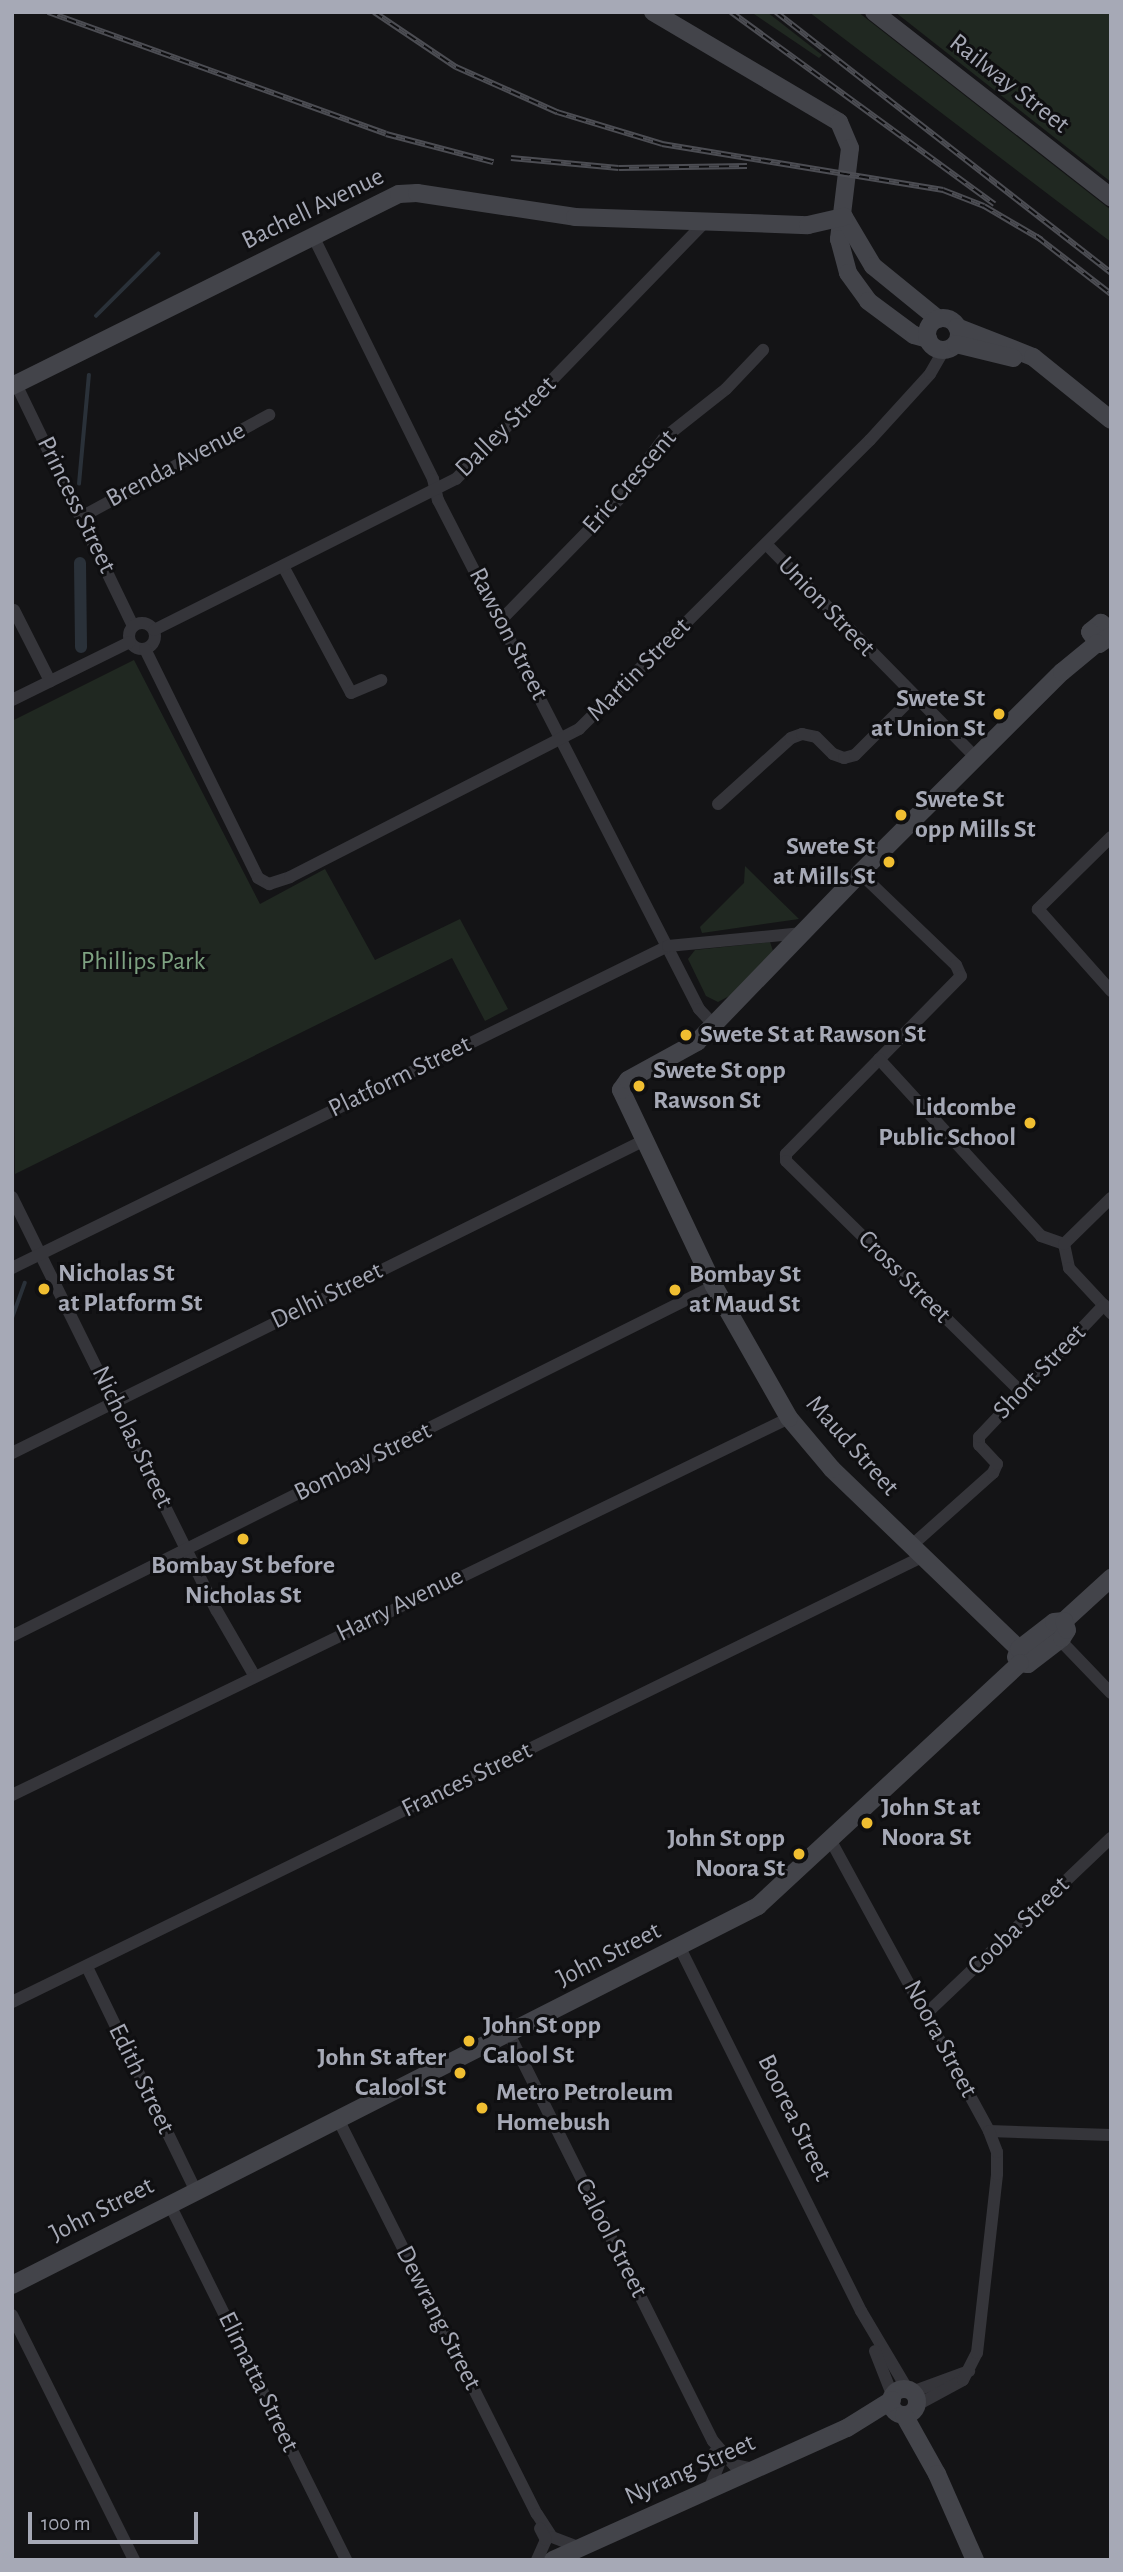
<!DOCTYPE html>
<style>
body{margin:0}
#map{position:relative;width:1123px;height:2572px;overflow:hidden;background:#141416;font-family:"Alegreya Sans",sans-serif}
div>[style]{position:absolute}
.green>*{inset:0;background:#202821}
.stream>*{height:3.5px;margin:-1.75px;padding:0 1.75px;transform-origin:1.75px;border-radius:1.75px;background:#2a3139}
.canal>*{height:12px;margin:-6px;padding:0 6px;transform-origin:6px;border-radius:6px;background:#2a3139}
.street>*{height:12px;margin:-6px;padding:0 6px;transform-origin:6px;border-radius:6px;background:#35353a}
.street>.ring{margin:-6px;padding:0;box-sizing:content-box;background:none;border:12px solid #35353a;border-radius:50%}
.secondary>*{height:18px;margin:-9px;padding:0 9px;transform-origin:9px;border-radius:9px;background:#43444a}
.secondary>.ring{margin:-9px;padding:0;box-sizing:content-box;background:none;border:18px solid #43444a;border-radius:50%}
.rail>*{height:6px;margin-top:-3px;transform-origin:0;background:repeating-linear-gradient(90deg,#0f0f11 0 10px,#4c4d53 0 20px);box-sizing:border-box;border-block:2px solid #4c4d53}
.dots>*{width:19px;height:19px;translate:-50% -50%;box-sizing:border-box;border:4px solid #0f0f11;border-radius:50%}
span{translate:-50% -50%;white-space:nowrap;text-align:center;line-height:1.15;-webkit-text-stroke:6px #0f0f11;paint-order:stroke}
.street-label{font-size:26px;color:#a6a9b6}
.poi-label{font-size:26px;color:#a6a9b6;font-weight:700}
.right{translate:-100% -50%;text-align:right}
.left{translate:0 -50%;text-align:left}
.park-label{font-size:26px;color:#7da181}
.frame{position:absolute;inset:0;border:14px solid #a6a9b6;pointer-events:none}
.scale{position:absolute;left:28px;top:2512px;width:170px;height:32px;box-sizing:border-box;border:4px solid #a6a9b6;border-top:0;padding-left:9px;font-size:21px;line-height:24px;white-space:nowrap;color:#a6a9b6;-webkit-text-stroke:5px #0f0f11;paint-order:stroke}
</style>
<div id="map">
<div class="green">
<div style="clip-path:polygon(751px 12px,767px 12px,822px 55px,819px 58px)"></div>
<div style="clip-path:polygon(809px 12px,858px 12px,1111px 210px,1111px 242px)"></div>
<div style="clip-path:polygon(895px 12px,1111px 12px,1111px 182px)"></div>
<div style="clip-path:polygon(134px 660px,260px 904px,325px 869px,375px 960px,460px 919px,508px 1009px,485px 1021px,452px 958px,15px 1174px,12px 721px)"></div>
<div style="clip-path:polygon(745px 866px,799px 919px,702px 933px,700px 927px,744px 883px)"></div>
<div style="clip-path:polygon(770px 942px,773px 951px,731px 995px,718px 1002px,706px 996px,688px 959px,695px 950px)"></div>
</div>
<div class="stream">
<div style="left:96px;top:316px;width:88px;rotate:-45deg"></div>
<div style="left:79px;top:484px;width:109px;rotate:-84.8deg"></div>
<div style="left:12px;top:1318px;width:37px;rotate:-70deg"></div>
</div>
<div class="canal">
<div style="left:80px;top:563px;width:84px;rotate:89.3deg"></div>
</div>
<div class="street">
<div style="left:313px;top:236px;width:271px;rotate:63.7deg"></div>
<div style="left:433px;top:479px;width:22px;rotate:77deg"></div>
<div style="left:438px;top:500px;width:572px;rotate:62.85deg"></div>
<div style="left:699px;top:1009px;width:22px;rotate:47deg"></div>
<div style="left:16px;top:384px;width:269px;rotate:64.2deg"></div>
<div style="left:83px;top:516px;width:212px;rotate:-28.5deg"></div>
<div style="left:766px;top:544px;width:300px;rotate:45.5deg"></div>
<div style="left:283px;top:566px;width:144px;rotate:61.8deg"></div>
<div style="left:351px;top:693px;width:33px;rotate:-23deg"></div>
<div style="left:14px;top:610px;width:80px;rotate:63.1deg"></div>
<div style="left:502px;top:619px;width:166px;rotate:-45.7deg"></div>
<div style="left:618px;top:500px;width:77px;rotate:-53.4deg"></div>
<div style="left:664px;top:438px;width:79px;rotate:-38.3deg"></div>
<div style="left:726px;top:389px;width:54px;rotate:-46.5deg"></div>
<div class="ring" style="left:129px;top:623px;width:14px;height:14px"></div>
<div style="left:154px;top:630px;width:338px;rotate:-26.6deg"></div>
<div style="left:456px;top:479px;width:356px;rotate:-45.9deg"></div>
<div style="left:145px;top:649px;width:255px;rotate:63.7deg"></div>
<div style="left:258px;top:878px;width:13px;rotate:29deg"></div>
<div style="left:269px;top:884px;width:22px;rotate:-18deg"></div>
<div style="left:290px;top:877px;width:325px;rotate:-27.1deg"></div>
<div style="left:579px;top:729px;width:410px;rotate:-44.8deg"></div>
<div style="left:870px;top:440px;width:89px;rotate:-47.7deg"></div>
<div style="left:930px;top:374px;width:28px;rotate:-60deg"></div>
<div style="left:12px;top:700px;width:131px;rotate:-26.2deg"></div>
<div style="left:718px;top:804px;width:98px;rotate:-42.1deg"></div>
<div style="left:791px;top:738px;width:12px;rotate:-20deg"></div>
<div style="left:802px;top:734px;width:14px;rotate:12deg"></div>
<div style="left:816px;top:737px;width:24px;rotate:45deg"></div>
<div style="left:833px;top:754px;width:12px;rotate:20deg"></div>
<div style="left:844px;top:758px;width:11px;rotate:-15deg"></div>
<div style="left:855px;top:755px;width:81px;rotate:-45deg"></div>
<div style="left:1111px;top:837px;width:103px;rotate:135.4deg"></div>
<div style="left:1038px;top:909px;width:110px;rotate:48.3deg"></div>
<div style="left:860px;top:873px;width:133px;rotate:43.8deg"></div>
<div style="left:956px;top:965px;width:12px;rotate:66deg"></div>
<div style="left:961px;top:976px;width:250px;rotate:134.5deg"></div>
<div style="left:786px;top:1154px;width:7px;rotate:90deg"></div>
<div style="left:786px;top:1161px;width:330px;rotate:44.5deg"></div>
<div style="left:879px;top:1059px;width:240px;rotate:47.5deg"></div>
<div style="left:1041px;top:1236px;width:24px;rotate:19deg"></div>
<div style="left:12px;top:1197px;width:462px;rotate:63.7deg"></div>
<div style="left:217px;top:1611px;width:74px;rotate:60deg"></div>
<div style="left:1064px;top:1244px;width:25px;rotate:78deg"></div>
<div style="left:1069px;top:1268px;width:62px;rotate:47deg"></div>
<div style="left:1064px;top:1244px;width:66px;rotate:-44.4deg"></div>
<div style="left:12px;top:1268px;width:731px;rotate:-26.14deg"></div>
<div style="left:668px;top:946px;width:135px;rotate:-5.5deg"></div>
<div style="left:12px;top:1453px;width:704px;rotate:-26.31deg"></div>
<div style="left:911px;top:1546px;width:110px;rotate:-41.7deg"></div>
<div style="left:993px;top:1473px;width:10px;rotate:-66deg"></div>
<div style="left:997px;top:1464px;width:26px;rotate:-133deg"></div>
<div style="left:979px;top:1445px;width:8px;rotate:-90deg"></div>
<div style="left:979px;top:1437px;width:182px;rotate:-46.6deg"></div>
<div style="left:12px;top:1636px;width:784px;rotate:-26.5deg"></div>
<div style="left:1059px;top:1639px;width:75px;rotate:46.1deg"></div>
<div style="left:12px;top:1795px;width:864px;rotate:-25.88deg"></div>
<div style="left:831px;top:1841px;width:330px;rotate:61.4deg"></div>
<div style="left:989px;top:2131px;width:122px;rotate:1.9deg"></div>
<div style="left:680px;top:1948px;width:406px;rotate:63.5deg"></div>
<div style="left:861px;top:2311px;width:92px;rotate:59.3deg"></div>
<div style="left:87px;top:1967px;width:249px;rotate:64.1deg"></div>
<div style="left:12px;top:2002px;width:1013px;rotate:-26.06deg"></div>
<div style="left:927px;top:2013px;width:254px;rotate:-43.6deg"></div>
<div style="left:510px;top:2036px;width:453px;rotate:63.4deg"></div>
<div style="left:713px;top:2441px;width:32px;rotate:49deg"></div>
<div style="left:734px;top:2465px;width:20px;rotate:11deg"></div>
<div style="left:339px;top:2121px;width:440px;rotate:63.3deg"></div>
<div style="left:537px;top:2514px;width:27px;rotate:57deg"></div>
<div style="left:552px;top:2537px;width:30px;rotate:21deg"></div>
<div style="left:170px;top:2205px;width:396px;rotate:63.6deg"></div>
<div style="left:12px;top:2315px;width:274px;rotate:63.5deg"></div>
<div style="left:875px;top:2351px;width:49px;rotate:68.6deg"></div>
<div style="left:912px;top:2392px;width:61px;rotate:-20.2deg"></div>
<div style="left:917px;top:2405px;width:52px;rotate:-28.5deg"></div>
<div style="left:963px;top:2380px;width:30px;rotate:-63deg"></div>
<div style="left:977px;top:2353px;width:180px;rotate:-83.6deg"></div>
<div style="left:997px;top:2174px;width:22px;rotate:-90deg"></div>
<div style="left:997px;top:2152px;width:22px;rotate:-111deg"></div>
<div style="left:709px;top:2490px;width:30px;rotate:-69deg"></div>
<div style="left:720px;top:2462px;width:11px;rotate:-124deg"></div>
<div style="left:537px;top:2560px;width:22px;rotate:-66deg"></div>
<div style="left:546px;top:2540px;width:13px;rotate:-117deg"></div>
</div>
<div class="secondary">
<div style="left:653px;top:12px;width:216px;rotate:30.6deg"></div>
<div style="left:839px;top:122px;width:28px;rotate:67deg"></div>
<div style="left:850px;top:148px;width:92px;rotate:96.9deg"></div>
<div style="left:839px;top:239px;width:35px;rotate:75deg"></div>
<div style="left:848px;top:273px;width:34px;rotate:54deg"></div>
<div style="left:868px;top:301px;width:57px;rotate:36.5deg"></div>
<div style="left:914px;top:335px;width:15px;rotate:16deg"></div>
<div style="left:874px;top:12px;width:301px;rotate:38deg"></div>
<div style="left:844px;top:217px;width:57px;rotate:59.4deg"></div>
<div style="left:873px;top:266px;width:84px;rotate:39.2deg"></div>
<div class="ring" style="left:927px;top:318px;width:14px;height:14px"></div>
<div style="left:957px;top:327px;width:82px;rotate:21.5deg"></div>
<div style="left:1033px;top:357px;width:100px;rotate:38.9deg"></div>
<div style="left:956px;top:344px;width:59px;rotate:13.8deg"></div>
<div style="left:12px;top:386px;width:432px;rotate:-26.4deg"></div>
<div style="left:399px;top:194px;width:18px;rotate:-3deg"></div>
<div style="left:417px;top:193px;width:160px;rotate:8.6deg"></div>
<div style="left:575px;top:217px;width:233px;rotate:2deg"></div>
<div style="left:808px;top:225px;width:37px;rotate:-13deg"></div>
<div style="left:1111px;top:631px;width:13px;rotate:-141deg"></div>
<div style="left:1101px;top:623px;width:14px;rotate:141deg"></div>
<div style="left:1090px;top:632px;width:15px;rotate:53deg"></div>
<div style="left:1099px;top:644px;width:14px;rotate:-34deg"></div>
<div style="left:1064px;top:1621px;width:64px;rotate:-42.5deg"></div>
<div style="left:1019px;top:1649px;width:260px;rotate:-136.1deg"></div>
<div style="left:832px;top:1469px;width:67px;rotate:-130.1deg"></div>
<div style="left:789px;top:1418px;width:152px;rotate:-119.6deg"></div>
<div style="left:714px;top:1286px;width:217px;rotate:-115.4deg"></div>
<div style="left:621px;top:1090px;width:12px;rotate:-55deg"></div>
<div style="left:628px;top:1080px;width:79px;rotate:-28.8deg"></div>
<div style="left:697px;top:1042px;width:235px;rotate:-46deg"></div>
<div style="left:860px;top:873px;width:285px;rotate:-44.9deg"></div>
<div style="left:1062px;top:672px;width:45px;rotate:-39.6deg"></div>
<div style="left:1016px;top:1657px;width:9px;rotate:-69deg"></div>
<div style="left:1019px;top:1649px;width:44px;rotate:-37.6deg"></div>
<div style="left:1054px;top:1622px;width:10px;rotate:-6deg"></div>
<div style="left:1020px;top:1663px;width:8px;rotate:7deg"></div>
<div style="left:1028px;top:1664px;width:43px;rotate:-37.4deg"></div>
<div style="left:1062px;top:1638px;width:9px;rotate:-58deg"></div>
<div style="left:1067px;top:1630px;width:9px;rotate:-108deg"></div>
<div style="left:12px;top:2285px;width:837px;rotate:-26.93deg"></div>
<div style="left:758px;top:1906px;width:357px;rotate:-42.8deg"></div>
<div class="ring" style="left:891px;top:2389px;width:8px;height:8px"></div>
<div style="left:904px;top:2415px;width:68px;rotate:60.8deg"></div>
<div style="left:937px;top:2474px;width:94px;rotate:66.2deg"></div>
<div style="left:553px;top:2560px;width:322px;rotate:-24.2deg"></div>
<div style="left:847px;top:2428px;width:53px;rotate:-31.9deg"></div>
</div>
<div class="rail">
<div style="left:48px;top:12px;width:359px;rotate:19.8deg"></div>
<div style="left:386px;top:134px;width:111px;rotate:14.7deg"></div>
<div style="left:374px;top:12px;width:99px;rotate:33.9deg"></div>
<div style="left:456px;top:67px;width:111px;rotate:24deg"></div>
<div style="left:557px;top:112px;width:110px;rotate:16.9deg"></div>
<div style="left:662px;top:144px;width:285px;rotate:9.3deg"></div>
<div style="left:943px;top:190px;width:44px;rotate:21.3deg"></div>
<div style="left:984px;top:206px;width:67px;rotate:30.4deg"></div>
<div style="left:731px;top:12px;width:326px;rotate:36.1deg"></div>
<div style="left:776px;top:12px;width:425px;rotate:37.9deg"></div>
<div style="left:511px;top:158px;width:108px;rotate:5.3deg"></div>
<div style="left:619px;top:168px;width:128px;rotate:-0.9deg"></div>
<div style="left:1036px;top:236px;width:95px;rotate:37.7deg"></div>
</div>
<div class="dots">
<div style="left:999px;top:714px;background:#f0be31"></div>
<div style="left:901px;top:815px;background:#f0be31"></div>
<div style="left:889px;top:862px;background:#f0be31"></div>
<div style="left:686px;top:1035px;background:#f0be31"></div>
<div style="left:639px;top:1086px;background:#f0be31"></div>
<div style="left:1030px;top:1123px;background:#f0be31"></div>
<div style="left:44px;top:1289px;background:#f0be31"></div>
<div style="left:675px;top:1290px;background:#f0be31"></div>
<div style="left:243px;top:1539px;background:#f0be31"></div>
<div style="left:867px;top:1823px;background:#f0be31"></div>
<div style="left:799px;top:1854px;background:#f0be31"></div>
<div style="left:469px;top:2041px;background:#f0be31"></div>
<div style="left:460px;top:2073px;background:#f0be31"></div>
<div style="left:482px;top:2108px;background:#f0be31"></div>
</div>
<div class="street-label">
<span style="left:1009px;top:84px;rotate:38deg">Railway Street</span>
<span style="left:313px;top:209px;rotate:-26deg">Bachell Avenue</span>
<span style="left:506px;top:427px;rotate:-45deg">Dalley Street</span>
<span style="left:176px;top:465px;rotate:-28deg">Brenda Avenue</span>
<span style="left:630px;top:482px;rotate:-49deg">Eric Crescent</span>
<span style="left:76px;top:505px;rotate:64deg">Princess Street</span>
<span style="left:826px;top:607px;rotate:46deg">Union Street</span>
<span style="left:508px;top:634px;rotate:63deg">Rawson Street</span>
<span style="left:639px;top:670px;rotate:-45deg">Martin Street</span>
<span style="left:400px;top:1077px;rotate:-26deg">Platform Street</span>
<span style="left:904px;top:1277px;rotate:45deg">Cross Street</span>
<span style="left:327px;top:1296px;rotate:-26deg">Delhi Street</span>
<span style="left:1040px;top:1372px;rotate:-46deg">Short Street</span>
<span style="left:132px;top:1437px;rotate:64deg">Nicholas Street</span>
<span style="left:852px;top:1446px;rotate:48deg">Maud Street</span>
<span style="left:363px;top:1462px;rotate:-26deg">Bombay Street</span>
<span style="left:400px;top:1605px;rotate:-26deg">Harry Avenue</span>
<span style="left:467px;top:1780px;rotate:-26deg">Frances Street</span>
<span style="left:1019px;top:1926px;rotate:-44deg">Cooba Street</span>
<span style="left:609px;top:1955px;rotate:-27deg">John Street</span>
<span style="left:940px;top:2039px;rotate:62deg">Noora Street</span>
<span style="left:141px;top:2079px;rotate:64deg">Edith Street</span>
<span style="left:794px;top:2118px;rotate:64deg">Boorea Street</span>
<span style="left:102px;top:2210px;rotate:-27deg">John Street</span>
<span style="left:611px;top:2238px;rotate:63deg">Calool Street</span>
<span style="left:438px;top:2318px;rotate:63deg">Dewrang Street</span>
<span style="left:258px;top:2382px;rotate:64deg">Elimatta Street</span>
<span style="left:690px;top:2470px;rotate:-24deg">Nyrang Street</span>
</div>
<div class="poi-label">
<span class="right" style="left:985px;top:714px">Swete St<br>at Union St</span>
<span class="left" style="left:915px;top:815px">Swete St<br>opp Mills St</span>
<span class="right" style="left:875px;top:862px">Swete St<br>at Mills St</span>
<span class="left" style="left:700px;top:1035px">Swete St at Rawson St</span>
<span class="left" style="left:653px;top:1086px">Swete St opp<br>Rawson St</span>
<span class="right" style="left:1016px;top:1123px">Lidcombe<br>Public School</span>
<span class="left" style="left:58px;top:1289px">Nicholas St<br>at Platform St</span>
<span class="left" style="left:689px;top:1290px">Bombay St<br>at Maud St</span>
<span style="left:243px;top:1581px">Bombay St before<br>Nicholas St</span>
<span class="left" style="left:881px;top:1823px">John St at<br>Noora St</span>
<span class="right" style="left:785px;top:1854px">John St opp<br>Noora St</span>
<span class="left" style="left:483px;top:2041px">John St opp<br>Calool St</span>
<span class="right" style="left:446px;top:2073px">John St after<br>Calool St</span>
<span class="left" style="left:496px;top:2108px">Metro Petroleum<br>Homebush</span>
</div>
<div class="park-label">
<span style="left:143px;top:962px">Phillips Park</span>
</div>
<div class="frame"></div>
<div class="scale">100 m</div>
</div>
